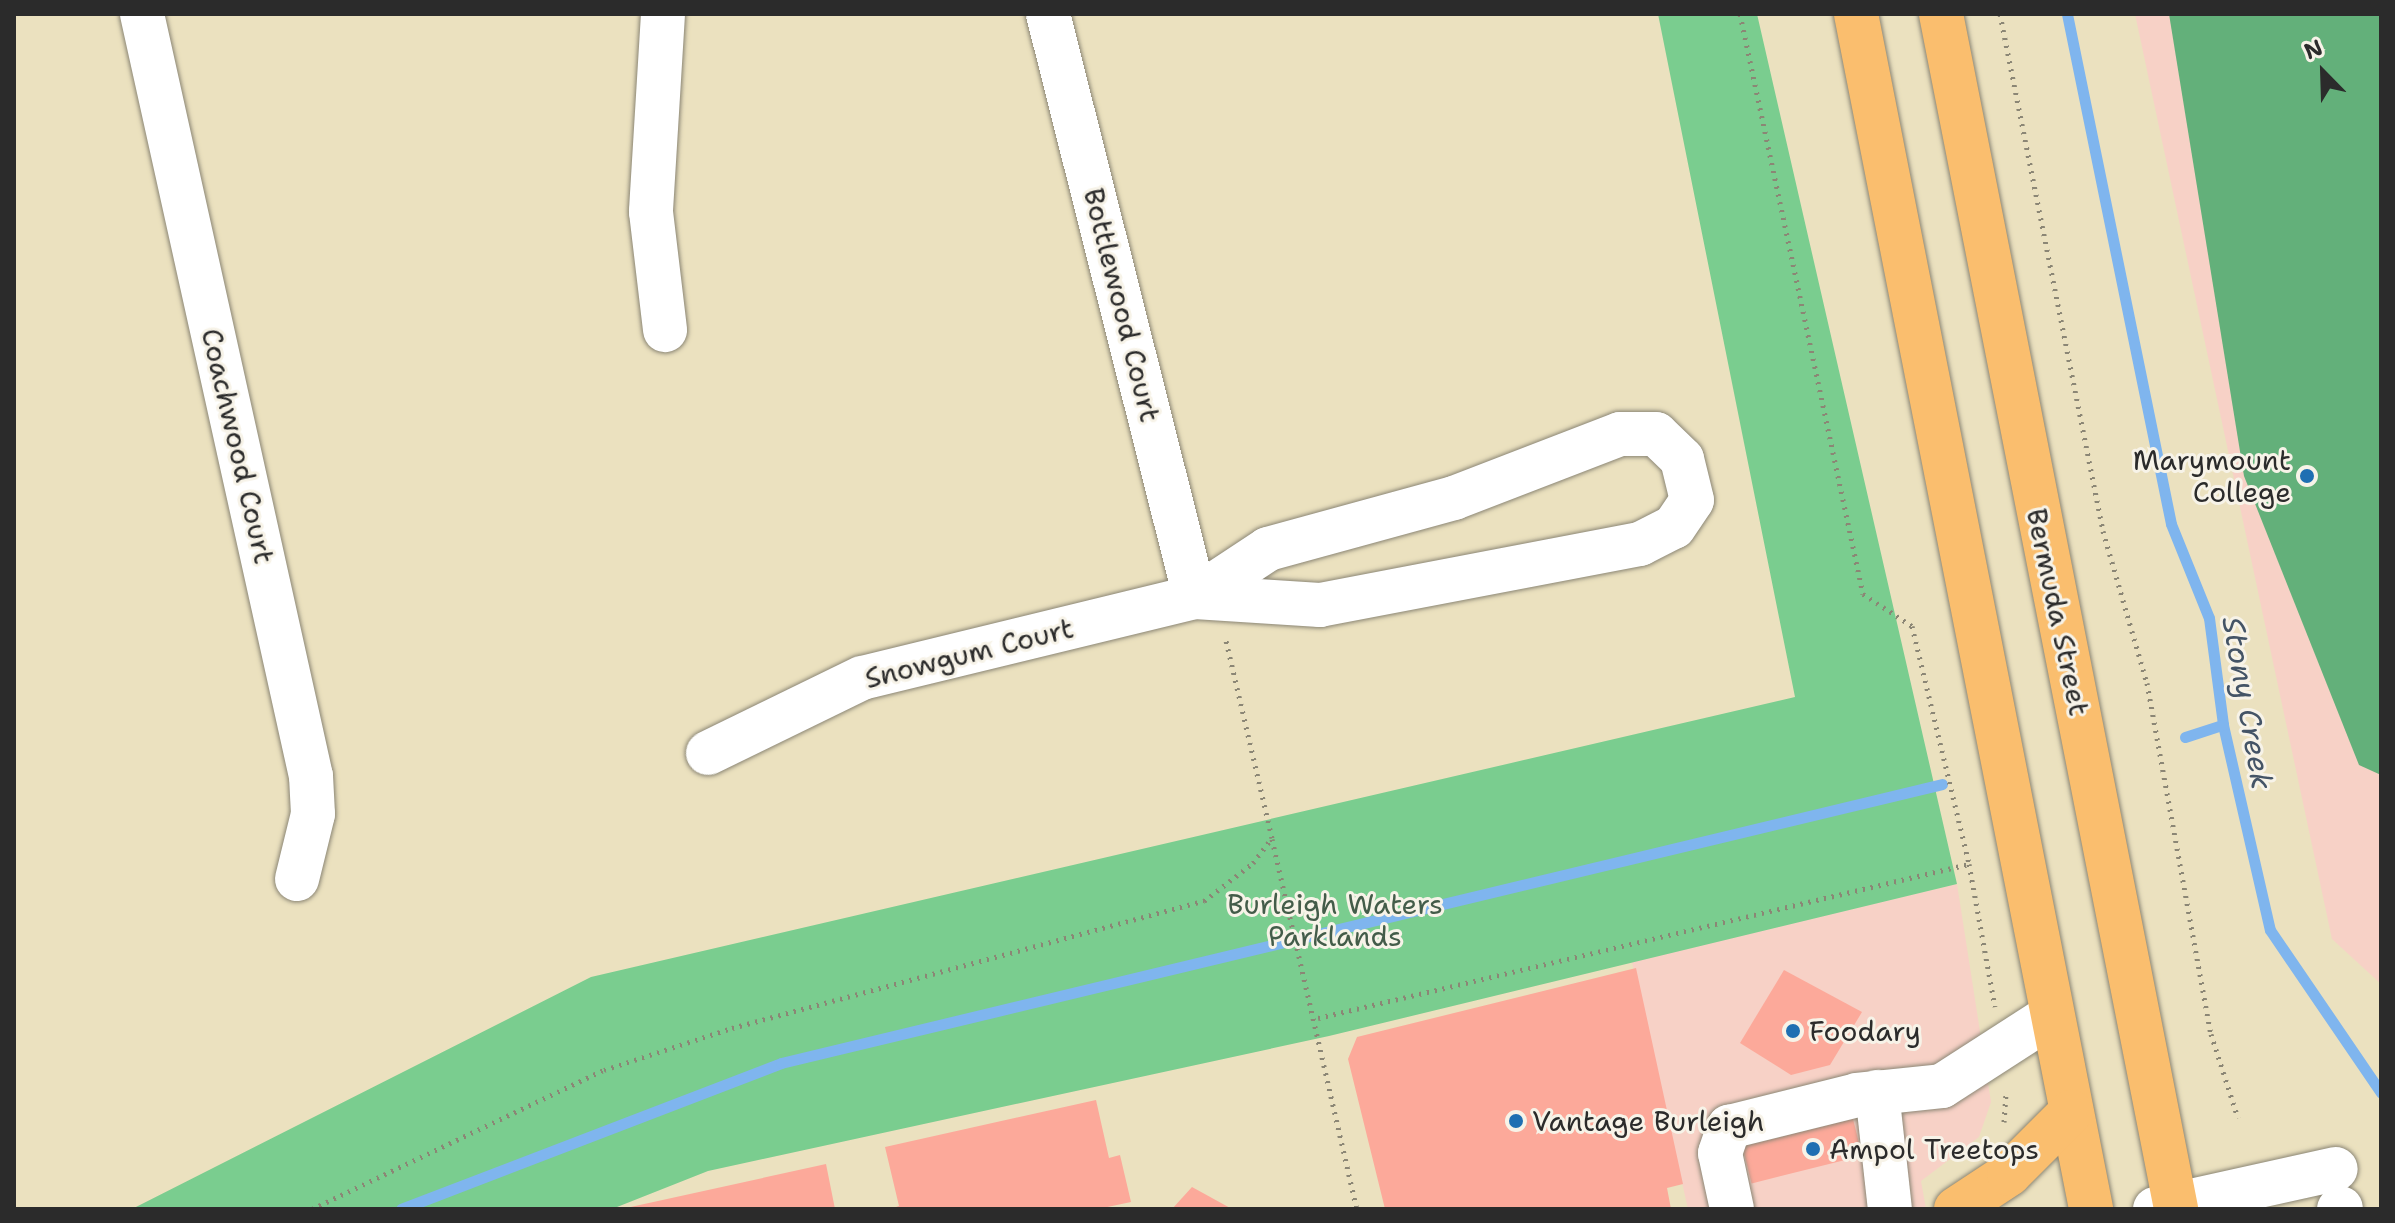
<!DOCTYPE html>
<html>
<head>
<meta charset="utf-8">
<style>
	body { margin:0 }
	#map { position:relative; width:2395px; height:1223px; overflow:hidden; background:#ebe1bf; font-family:"Shantell Sans",sans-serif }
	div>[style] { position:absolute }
	.built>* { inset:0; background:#f7d1c6 }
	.green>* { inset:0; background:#7acd8f }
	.forest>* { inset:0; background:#63b07a }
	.stream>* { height:11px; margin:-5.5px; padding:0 5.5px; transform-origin:5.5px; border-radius:5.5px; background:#7fb5ee }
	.building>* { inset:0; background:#fca99a; transform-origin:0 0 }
	.path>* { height:5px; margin-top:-2.5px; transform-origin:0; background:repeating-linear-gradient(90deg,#8b8675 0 2px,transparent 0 8px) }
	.roads { filter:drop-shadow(0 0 2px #8b8675) drop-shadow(0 0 2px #8b8675) }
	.minor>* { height:44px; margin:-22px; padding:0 22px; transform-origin:22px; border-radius:22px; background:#fff }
	.major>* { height:44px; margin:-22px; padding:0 22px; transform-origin:22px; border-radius:22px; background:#fabe6e }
	.dots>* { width:22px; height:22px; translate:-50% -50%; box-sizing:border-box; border:4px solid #f7f3e8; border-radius:50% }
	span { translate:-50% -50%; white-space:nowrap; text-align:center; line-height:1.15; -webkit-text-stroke:6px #f7f3e8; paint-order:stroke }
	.street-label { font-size:28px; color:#2b2b2b }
	.poi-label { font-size:28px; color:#2b2b2b }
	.right { translate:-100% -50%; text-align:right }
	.left { translate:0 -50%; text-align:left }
	.park-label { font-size:28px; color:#435c49 }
	.water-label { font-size:30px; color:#445466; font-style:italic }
	.frame { position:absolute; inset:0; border:16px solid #2b2b2b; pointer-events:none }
	.north { position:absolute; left:2283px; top:32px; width:80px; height:80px; -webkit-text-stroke:6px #f7f3e8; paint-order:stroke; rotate:337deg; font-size:22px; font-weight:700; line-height:32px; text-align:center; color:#2b2b2b }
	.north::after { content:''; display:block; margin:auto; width:28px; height:36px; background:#2b2b2b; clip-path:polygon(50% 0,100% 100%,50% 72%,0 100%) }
</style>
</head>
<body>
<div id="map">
	<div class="built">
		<div style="clip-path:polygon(2135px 14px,2381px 14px,2381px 984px,2332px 939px)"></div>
		<div style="clip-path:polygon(1957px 884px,1991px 1102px,1979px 1137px,1921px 1181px,1926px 1209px,1688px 1209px,1632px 962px)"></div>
	</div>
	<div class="green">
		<div style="clip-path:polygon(1658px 14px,1757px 14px,1957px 884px,1329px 1036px,708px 1171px,612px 1209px,132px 1209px,591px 977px,1795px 697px)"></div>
	</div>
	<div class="forest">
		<div style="clip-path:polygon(2169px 14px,2381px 14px,2381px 775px,2359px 765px,2244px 476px)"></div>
	</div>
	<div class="stream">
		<div style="left:2067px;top:14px;width:520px;rotate:78.47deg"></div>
		<div style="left:2171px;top:524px;width:101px;rotate:68deg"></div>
		<div style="left:2209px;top:618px;width:108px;rotate:82.5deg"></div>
		<div style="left:2223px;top:725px;width:210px;rotate:77.1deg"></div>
		<div style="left:2270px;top:930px;width:197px;rotate:55.7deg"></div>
		<div style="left:2185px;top:737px;width:40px;rotate:-18deg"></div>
		<div style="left:401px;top:1209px;width:407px;rotate:-21deg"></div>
		<div style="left:781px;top:1063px;width:1194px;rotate:-13.51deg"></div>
	</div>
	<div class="building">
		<div style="clip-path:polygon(1636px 968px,1683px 1184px,1667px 1188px,1671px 1209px,1385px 1209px,1348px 1059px,1357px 1037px)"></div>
		<div style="clip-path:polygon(1784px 970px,1862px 1012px,1830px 1065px,1791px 1075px,1740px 1043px)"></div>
		<div style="clip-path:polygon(1096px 1100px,1109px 1158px,1120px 1155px,1131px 1202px,1098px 1209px,890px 1209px,899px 1206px,885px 1147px)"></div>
		<div style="left:1853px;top:1119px;width:38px;height:114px;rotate:76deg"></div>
		<div style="clip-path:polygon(826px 1164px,835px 1209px,626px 1209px,626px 1208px)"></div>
		<div style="clip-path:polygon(1192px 1187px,1232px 1209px,1172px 1209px)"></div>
	</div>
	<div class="path">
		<div style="left:1740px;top:14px;width:593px;rotate:78.03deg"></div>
		<div style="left:1863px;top:594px;width:59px;rotate:33.1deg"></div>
		<div style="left:1912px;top:626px;width:245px;rotate:76.5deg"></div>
		<div style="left:1969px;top:864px;width:145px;rotate:79.7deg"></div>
		<div style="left:2000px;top:14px;width:527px;rotate:78.73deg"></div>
		<div style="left:2103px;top:531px;width:158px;rotate:73.9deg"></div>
		<div style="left:2147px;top:683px;width:357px;rotate:79.7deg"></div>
		<div style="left:2211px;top:1034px;width:88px;rotate:72.2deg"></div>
		<div style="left:1272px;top:839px;width:380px;rotate:77.1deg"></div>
		<div style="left:1318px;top:1018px;width:669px;rotate:-13.31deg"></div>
		<div style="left:2004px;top:1122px;width:30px;rotate:-86deg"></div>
		<div style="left:312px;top:1209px;width:323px;rotate:-25.5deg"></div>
		<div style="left:604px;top:1070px;width:135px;rotate:-18.2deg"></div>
		<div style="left:732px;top:1028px;width:489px;rotate:-15.1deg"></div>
		<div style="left:1204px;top:901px;width:62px;rotate:-37.8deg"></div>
		<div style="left:1253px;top:863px;width:31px;rotate:-53deg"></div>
		<div style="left:1272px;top:838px;width:203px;rotate:-103.1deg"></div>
	</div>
	<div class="roads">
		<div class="minor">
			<div style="left:142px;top:14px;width:781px;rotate:77.5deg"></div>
			<div style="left:311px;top:776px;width:38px;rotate:87deg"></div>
			<div style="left:313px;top:814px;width:67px;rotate:103.8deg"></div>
			<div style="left:663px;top:14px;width:198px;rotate:93.5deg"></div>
			<div style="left:651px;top:212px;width:119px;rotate:83.2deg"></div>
			<div style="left:1048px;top:14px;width:601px;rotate:75.85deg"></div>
			<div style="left:708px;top:753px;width:171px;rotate:-26deg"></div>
			<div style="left:862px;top:678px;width:343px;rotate:-13.7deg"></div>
			<div style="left:1195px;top:597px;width:125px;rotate:3.7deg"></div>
			<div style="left:1320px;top:605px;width:326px;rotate:-10.8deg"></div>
			<div style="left:1640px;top:544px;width:38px;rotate:-27deg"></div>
			<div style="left:1674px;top:527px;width:32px;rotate:-56deg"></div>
			<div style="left:1692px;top:500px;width:42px;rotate:-103.7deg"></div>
			<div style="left:1682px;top:459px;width:36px;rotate:-136deg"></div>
			<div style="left:1656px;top:434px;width:36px;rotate:180deg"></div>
			<div style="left:1620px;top:434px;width:178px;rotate:158.9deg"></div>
			<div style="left:1454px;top:498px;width:193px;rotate:164.7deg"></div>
			<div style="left:1268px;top:549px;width:87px;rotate:146.7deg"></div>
			<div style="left:1877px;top:1092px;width:118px;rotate:83.7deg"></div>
			<div style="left:1732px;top:1209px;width:57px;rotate:-102.1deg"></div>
			<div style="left:1720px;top:1153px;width:28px;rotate:-71deg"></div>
			<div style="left:1729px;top:1127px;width:132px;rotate:-14deg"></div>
			<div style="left:1857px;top:1095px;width:85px;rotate:-6deg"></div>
			<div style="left:1942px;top:1086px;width:131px;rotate:-32.8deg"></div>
			<div style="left:2155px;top:1209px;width:185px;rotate:-12.5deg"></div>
			<div style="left:2339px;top:1209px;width:2px;rotate:-27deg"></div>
		</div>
		<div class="major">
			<div style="left:1856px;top:14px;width:1218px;rotate:78.87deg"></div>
			<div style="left:1941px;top:14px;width:1218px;rotate:78.87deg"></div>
			<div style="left:1956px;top:1209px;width:64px;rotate:-33.4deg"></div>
			<div style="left:2009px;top:1174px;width:88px;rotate:-45deg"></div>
		</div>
	</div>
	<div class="dots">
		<div style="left:2307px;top:476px;background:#1f6fb2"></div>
		<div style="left:1793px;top:1031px;background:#1f6fb2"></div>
		<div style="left:1516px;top:1121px;background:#1f6fb2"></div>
		<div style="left:1813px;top:1149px;background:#1f6fb2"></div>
	</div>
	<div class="street-label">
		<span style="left:1122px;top:305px;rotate:76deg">Bottlewood Court</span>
		<span style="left:238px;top:446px;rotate:77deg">Coachwood Court</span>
		<span style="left:2058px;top:612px;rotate:78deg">Bermuda Street</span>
		<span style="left:969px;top:653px;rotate:-14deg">Snowgum Court</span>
	</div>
	<div class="poi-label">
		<span class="right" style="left:2291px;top:476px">Marymount<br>College</span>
		<span class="left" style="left:1809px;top:1031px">Foodary</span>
		<span class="left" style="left:1532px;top:1121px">Vantage Burleigh</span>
		<span class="left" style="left:1829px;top:1149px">Ampol Treetops</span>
	</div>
	<div class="park-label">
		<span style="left:1335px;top:920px">Burleigh Waters<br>Parklands</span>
	</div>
	<div class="water-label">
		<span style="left:2247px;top:703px;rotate:80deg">Stony Creek</span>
	</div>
	<div class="frame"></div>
	<div class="north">N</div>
</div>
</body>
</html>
